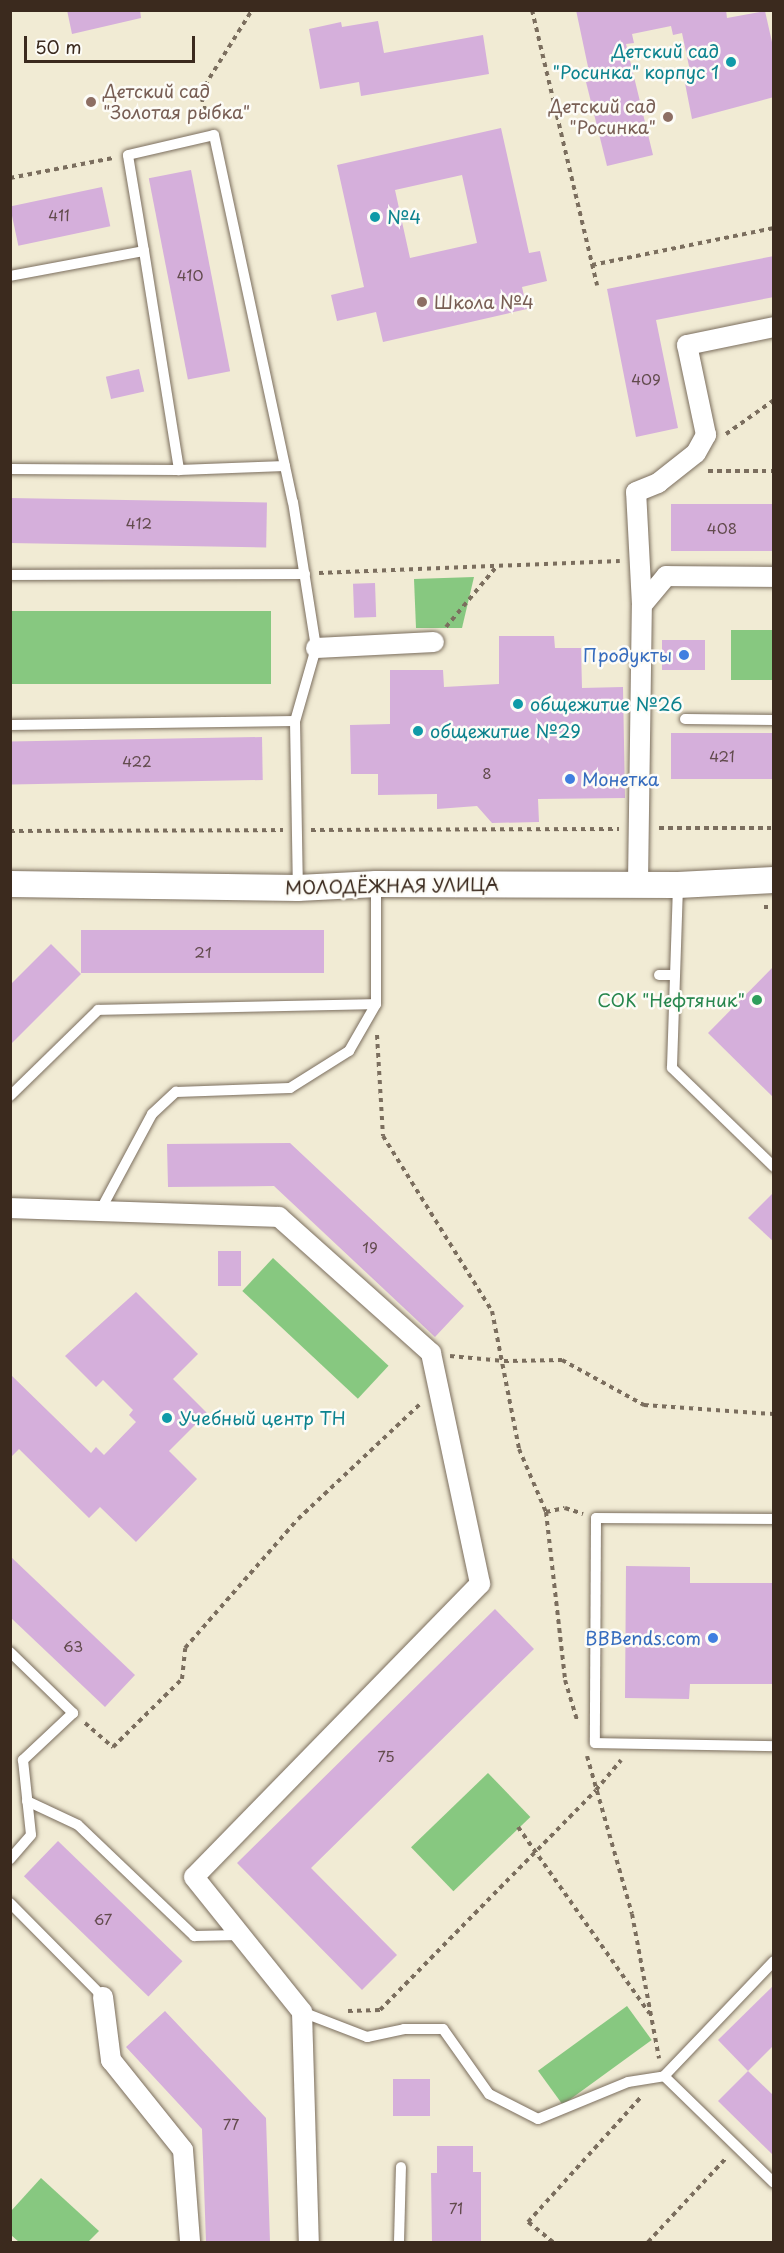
<!DOCTYPE html>
<html>
<head>
<meta charset="utf-8">
<style>
	body { margin:0 }
	#map { position:relative; width:784px; height:2253px; overflow:hidden; background:#f1ebd4; font-family:"Playpen Sans",sans-serif }
	div>[style] { position:absolute }
	.green>* { inset:0; background:#87c880; transform-origin:0 0 }
	.building>* { inset:0; background:#d5afdb; transform-origin:0 0 }
	.path>* { height:4px; margin-top:-2px; transform-origin:0; background:repeating-linear-gradient(90deg,#7b6e5e 0 4.5px,transparent 0 9px) }
	.roads { filter:drop-shadow(0 0 2px #7b6e5e) drop-shadow(0 0 2px #7b6e5e) }
	.service>* { height:10px; margin:-5px; padding:0 5px; transform-origin:5px; border-radius:5px; background:#fff }
	.minor>* { height:20px; margin:-10px; padding:0 10px; transform-origin:10px; border-radius:10px; background:#fff }
	.tertiary>* { height:26px; margin:-13px; padding:0 13px; transform-origin:13px; border-radius:13px; background:#fff }
	.dots>* { width:16px; height:16px; translate:-50% -50%; box-sizing:border-box; border:3px solid #fdfcf7; border-radius:50% }
	span { translate:-50% -50%; white-space:nowrap; text-align:center; line-height:1.15; -webkit-text-stroke:5px #fdfcf7; paint-order:stroke }
	.number-label { font-size:15px; color:#624b4d }
	.number-label span { -webkit-text-stroke-width:0 }
	.culture-label { font-size:18px; color:#0d838f }
	.right { translate:-100% -50%; text-align:right }
	.left { translate:0 -50%; text-align:left }
	.education-label { font-size:18px; color:#785e54 }
	.shop-label { font-size:18px; color:#366cbe }
	.street-label { font-size:18px; color:#3b2a1e }
	.leisure-label { font-size:18px; color:#27864d }
	.frame { position:absolute; inset:0; border:12px solid #3b2a1e; pointer-events:none }
	.scale { position:absolute; left:24px; top:36px; width:171px; height:27px; box-sizing:border-box; border:3px solid #3b2a1e; border-top:0; padding-left:8px; font-size:18px; line-height:21px; white-space:nowrap; color:#3b2a1e; -webkit-text-stroke:4px #fdfcf7; paint-order:stroke }
</style>
</head>
<body>
<div id="map">
	<div class="green">
		<div style="clip-path:polygon(474px 577px,462px 628px,416px 628px,414px 579px)"></div>
		<div style="left:11px;top:611px;width:260px;height:73px"></div>
		<div style="left:731px;top:630px;width:42px;height:50px"></div>
		<div style="left:273px;top:1258px;width:158px;height:45px;rotate:43deg"></div>
		<div style="left:488px;top:1773px;width:61px;height:107px;rotate:46deg"></div>
		<div style="left:627px;top:2006px;width:42px;height:110px;rotate:54deg"></div>
		<div style="clip-path:polygon(41px 2178px,99px 2231px,88px 2242px,19px 2242px,11px 2235px,11px 2211px)"></div>
	</div>
	<div class="building">
		<div style="clip-path:polygon(67px 10px,140px 10px,141px 18px,72px 34px)"></div>
		<div style="clip-path:polygon(576px 10px,726px 10px,727px 18px,765px 11px,774px 51px,774px 97px,692px 119px,683px 73px,690px 71px,682px 33px,673px 35px,671px 26px,632px 34px,634px 43px,626px 44px,653px 155px,607px 166px,586px 82px,591px 81px)"></div>
		<div style="clip-path:polygon(378px 21px,384px 53px,483px 35px,489px 74px,361px 96px,359px 82px,320px 89px,309px 29px,341px 22px,342px 27px)"></div>
		<div style="clip-path:polygon(evenodd,501px 128px,529px 253px,540px 251px,547px 281px,522px 287px,527px 309px,383px 342px,376px 312px,337px 321px,331px 295px,364px 287px,337px 165px,501px 128px,462px 175px,477px 243px,410px 258px,395px 190px,462px 175px)"></div>
		<div style="left:191px;top:170px;width:205px;height:43px;rotate:79deg"></div>
		<div style="left:102px;top:187px;width:40px;height:94px;rotate:78deg"></div>
		<div style="clip-path:polygon(774px 256px,774px 297px,656px 320px,678px 428px,636px 437px,607px 289px)"></div>
		<div style="left:139px;top:369px;width:23px;height:34px;rotate:77deg"></div>
		<div style="left:10px;top:498px;width:257px;height:45px;rotate:1deg"></div>
		<div style="left:671px;top:504px;width:103px;height:47px"></div>
		<div style="left:375px;top:583px;width:34px;height:22px;rotate:88deg"></div>
		<div style="clip-path:polygon(499px 636px,554px 636px,555px 648px,581px 648px,582px 688px,623px 687px,625px 798px,538px 799px,539px 822px,492px 823px,477px 806px,437px 809px,437px 794px,378px 795px,378px 774px,351px 774px,350px 725px,390px 724px,390px 670px,443px 670px,444px 687px,499px 684px)"></div>
		<div style="left:662px;top:640px;width:43px;height:30px"></div>
		<div style="left:671px;top:733px;width:103px;height:46px"></div>
		<div style="left:262px;top:737px;width:43px;height:252px;rotate:89deg"></div>
		<div style="left:324px;top:930px;width:43px;height:243px;rotate:90deg"></div>
		<div style="clip-path:polygon(51px 944px,81px 974px,10px 1045px,10px 985px)"></div>
		<div style="clip-path:polygon(774px 966px,774px 1098px,708px 1033px)"></div>
		<div style="clip-path:polygon(290px 1143px,464px 1306px,435px 1337px,274px 1186px,168px 1187px,167px 1144px)"></div>
		<div style="clip-path:polygon(774px 1192px,774px 1242px,748px 1218px)"></div>
		<div style="left:218px;top:1251px;width:23px;height:35px"></div>
		<div style="clip-path:polygon(136px 1292px,198px 1354px,173px 1379px,207px 1413px,169px 1451px,197px 1479px,136px 1542px,100px 1507px,89px 1518px,19px 1449px,10px 1458px,10px 1374px,91px 1453px,96px 1447px,104px 1455px,136px 1422px,129px 1415px,133px 1410px,103px 1380px,96px 1387px,65px 1356px)"></div>
		<div style="clip-path:polygon(10px 1556px,135px 1675px,105px 1707px,10px 1617px)"></div>
		<div style="clip-path:polygon(626px 1566px,690px 1567px,690px 1583px,774px 1583px,774px 1684px,690px 1684px,689px 1699px,625px 1698px)"></div>
		<div style="clip-path:polygon(495px 1609px,534px 1649px,311px 1868px,397px 1955px,362px 1990px,237px 1863px)"></div>
		<div style="left:58px;top:1841px;width:173px;height:49px;rotate:44deg"></div>
		<div style="clip-path:polygon(774px 1985px,774px 2045px,748px 2071px,718px 2040px)"></div>
		<div style="clip-path:polygon(165px 2011px,266px 2118px,270px 2242px,206px 2242px,202px 2129px,126px 2047px)"></div>
		<div style="clip-path:polygon(748px 2071px,774px 2096px,774px 2156px,718px 2101px)"></div>
		<div style="left:393px;top:2079px;width:37px;height:37px"></div>
		<div style="clip-path:polygon(437px 2146px,473px 2146px,473px 2172px,481px 2172px,481px 2242px,432px 2242px,431px 2173px,437px 2173px)"></div>
	</div>
	<div class="path">
		<div style="left:532px;top:10px;width:283px;rotate:76.7deg"></div>
		<div style="left:208px;top:119px;width:27px;rotate:-107deg"></div>
		<div style="left:200px;top:93px;width:98px;rotate:-57.9deg"></div>
		<div style="left:10px;top:178px;width:105px;rotate:-11deg"></div>
		<div style="left:592px;top:265px;width:186px;rotate:-11.5deg"></div>
		<div style="left:726px;top:434px;width:59px;rotate:-35.3deg"></div>
		<div style="left:708px;top:471px;width:66px"></div>
		<div style="left:319px;top:573px;width:301px;rotate:-2.3deg"></div>
		<div style="left:446px;top:627px;width:80px;rotate:-50.1deg"></div>
		<div style="left:659px;top:828px;width:115px"></div>
		<div style="left:311px;top:830px;width:308px;rotate:-0.2deg"></div>
		<div style="left:10px;top:831px;width:273px;rotate:-0.2deg"></div>
		<div style="left:764px;top:907px;width:10px"></div>
		<div style="left:377px;top:1035px;width:101px;rotate:86.6deg"></div>
		<div style="left:383px;top:1136px;width:206px;rotate:58.1deg"></div>
		<div style="left:492px;top:1311px;width:141px;rotate:78.9deg"></div>
		<div style="left:519px;top:1449px;width:69px;rotate:66.8deg"></div>
		<div style="left:546px;top:1512px;width:169px;rotate:83.5deg"></div>
		<div style="left:565px;top:1680px;width:42px;rotate:73.3deg"></div>
		<div style="left:450px;top:1356px;width:54px;rotate:5.3deg"></div>
		<div style="left:504px;top:1361px;width:58px;rotate:-1deg"></div>
		<div style="left:562px;top:1360px;width:94px;rotate:28.8deg"></div>
		<div style="left:644px;top:1405px;width:130px;rotate:4deg"></div>
		<div style="left:546px;top:1512px;width:19px;rotate:-12deg"></div>
		<div style="left:565px;top:1508px;width:19px;rotate:18deg"></div>
		<div style="left:85px;top:1723px;width:37px;rotate:41deg"></div>
		<div style="left:113px;top:1747px;width:97px;rotate:-44.6deg"></div>
		<div style="left:182px;top:1679px;width:31px;rotate:-84deg"></div>
		<div style="left:185px;top:1648px;width:171px;rotate:-48.8deg"></div>
		<div style="left:298px;top:1519px;width:169px;rotate:-43.3deg"></div>
		<div style="left:587px;top:1756px;width:164px;rotate:74.1deg"></div>
		<div style="left:632px;top:1914px;width:147px;rotate:79.4deg"></div>
		<div style="left:518px;top:1827px;width:228px;rotate:54.8deg"></div>
		<div style="left:348px;top:2011px;width:32px;rotate:-2deg"></div>
		<div style="left:380px;top:2010px;width:308px;rotate:-45.5deg"></div>
		<div style="left:596px;top:1790px;width:39px;rotate:-50deg"></div>
		<div style="left:553px;top:2242px;width:32px;rotate:-141deg"></div>
		<div style="left:528px;top:2222px;width:169px;rotate:-47.9deg"></div>
		<div style="left:648px;top:2242px;width:116px;rotate:-47.1deg"></div>
	</div>
	<div class="roads">
		<div class="service">
			<div style="left:144px;top:251px;width:97px;rotate:-99.5deg"></div>
			<div style="left:128px;top:155px;width:88px;rotate:-13.1deg"></div>
			<div style="left:214px;top:135px;width:375px;rotate:77.9deg"></div>
			<div style="left:293px;top:502px;width:148px;rotate:81deg"></div>
			<div style="left:316px;top:648px;width:76px;rotate:106deg"></div>
			<div style="left:295px;top:721px;width:167px;rotate:89deg"></div>
			<div style="left:10px;top:276px;width:136px;rotate:-10.6deg"></div>
			<div style="left:144px;top:251px;width:222px;rotate:80.9deg"></div>
			<div style="left:179px;top:470px;width:106px;rotate:-2.2deg"></div>
			<div style="left:10px;top:469px;width:169px;rotate:0.3deg"></div>
			<div style="left:10px;top:575px;width:295px;rotate:-0.2deg"></div>
			<div style="left:685px;top:719px;width:89px;rotate:0.6deg"></div>
			<div style="left:10px;top:725px;width:285px;rotate:-0.8deg"></div>
			<div style="left:678px;top:886px;width:182px;rotate:91.9deg"></div>
			<div style="left:672px;top:1068px;width:142px;rotate:44.1deg"></div>
			<div style="left:659px;top:975px;width:16px"></div>
			<div style="left:10px;top:1096px;width:123px;rotate:-44.3deg"></div>
			<div style="left:98px;top:1010px;width:278px;rotate:-1.2deg"></div>
			<div style="left:376px;top:1004px;width:120px;rotate:-90deg"></div>
			<div style="left:100px;top:1211px;width:110px;rotate:-61.8deg"></div>
			<div style="left:152px;top:1114px;width:33px;rotate:-43deg"></div>
			<div style="left:176px;top:1092px;width:114px;rotate:-2deg"></div>
			<div style="left:290px;top:1088px;width:70px;rotate:-32.1deg"></div>
			<div style="left:349px;top:1051px;width:54px;rotate:-60.1deg"></div>
			<div style="left:774px;top:1519px;width:178px;rotate:-179.7deg"></div>
			<div style="left:596px;top:1518px;width:225px;rotate:90.3deg"></div>
			<div style="left:595px;top:1743px;width:179px;rotate:1deg"></div>
			<div style="left:10px;top:1652px;width:88px;rotate:44.1deg"></div>
			<div style="left:73px;top:1713px;width:69px;rotate:136.8deg"></div>
			<div style="left:23px;top:1760px;width:75px;rotate:83.9deg"></div>
			<div style="left:31px;top:1835px;width:32px;rotate:131deg"></div>
			<div style="left:27px;top:1801px;width:56px;rotate:25.2deg"></div>
			<div style="left:78px;top:1825px;width:161px;rotate:43.7deg"></div>
			<div style="left:194px;top:1936px;width:47px;rotate:-1.2deg"></div>
			<div style="left:10px;top:1903px;width:132px;rotate:45.3deg"></div>
			<div style="left:774px;top:1961px;width:159px;rotate:133.7deg"></div>
			<div style="left:664px;top:2076px;width:153px;rotate:44.2deg"></div>
			<div style="left:302px;top:2012px;width:70px;rotate:21deg"></div>
			<div style="left:367px;top:2037px;width:38px;rotate:-12deg"></div>
			<div style="left:404px;top:2029px;width:39px"></div>
			<div style="left:443px;top:2029px;width:80px;rotate:54.7deg"></div>
			<div style="left:489px;top:2094px;width:55px;rotate:27deg"></div>
			<div style="left:538px;top:2119px;width:97px;rotate:-22.3deg"></div>
			<div style="left:628px;top:2082px;width:36px;rotate:-9deg"></div>
			<div style="left:399px;top:2242px;width:75px;rotate:-88.5deg"></div>
		</div>
		<div class="minor">
			<div style="left:642px;top:605px;width:113px;rotate:-93deg"></div>
			<div style="left:636px;top:492px;width:24px;rotate:-22deg"></div>
			<div style="left:658px;top:483px;width:48px;rotate:-38.3deg"></div>
			<div style="left:696px;top:453px;width:21px;rotate:-61deg"></div>
			<div style="left:706px;top:435px;width:92px;rotate:-101.9deg"></div>
			<div style="left:687px;top:345px;width:89px;rotate:-11.7deg"></div>
			<div style="left:316px;top:648px;width:118px;rotate:-2.9deg"></div>
			<div style="left:638px;top:883px;width:278px;rotate:-89.2deg"></div>
			<div style="left:642px;top:605px;width:38px;rotate:-50deg"></div>
			<div style="left:666px;top:576px;width:108px;rotate:0.5deg"></div>
			<div style="left:10px;top:1208px;width:269px;rotate:1.9deg"></div>
			<div style="left:279px;top:1217px;width:204px;rotate:41.8deg"></div>
			<div style="left:431px;top:1353px;width:236px;rotate:78deg"></div>
			<div style="left:480px;top:1584px;width:409px;rotate:134.3deg"></div>
			<div style="left:194px;top:1877px;width:173px;rotate:51.3deg"></div>
			<div style="left:302px;top:2012px;width:230px;rotate:88.3deg"></div>
			<div style="left:103px;top:1997px;width:64px;rotate:82.8deg"></div>
			<div style="left:111px;top:2060px;width:115px;rotate:51.3deg"></div>
			<div style="left:183px;top:2150px;width:92px;rotate:85.6deg"></div>
		</div>
		<div class="tertiary">
			<div style="left:10px;top:884px;width:288px;rotate:0.8deg"></div>
			<div style="left:298px;top:888px;width:78px;rotate:-2.9deg"></div>
			<div style="left:376px;top:884px;width:302px;rotate:0.2deg"></div>
			<div style="left:678px;top:885px;width:96px;rotate:-3deg"></div>
		</div>
	</div>
	<div class="dots">
		<div style="left:731px;top:62px;background:#0f9aa8"></div>
		<div style="left:91px;top:102px;background:#8d6e63"></div>
		<div style="left:668px;top:117px;background:#8d6e63"></div>
		<div style="left:375px;top:217px;background:#0f9aa8"></div>
		<div style="left:422px;top:302px;background:#8d6e63"></div>
		<div style="left:684px;top:655px;background:#3f7fe0"></div>
		<div style="left:518px;top:704px;background:#0f9aa8"></div>
		<div style="left:418px;top:731px;background:#0f9aa8"></div>
		<div style="left:570px;top:779px;background:#3f7fe0"></div>
		<div style="left:757px;top:1000px;background:#2e9e5b"></div>
		<div style="left:167px;top:1418px;background:#0f9aa8"></div>
		<div style="left:713px;top:1638px;background:#3f7fe0"></div>
	</div>
	<div class="number-label">
		<span style="left:59px;top:215px">411</span>
		<span style="left:190px;top:275px">410</span>
		<span style="left:646px;top:379px">409</span>
		<span style="left:139px;top:523px">412</span>
		<span style="left:722px;top:528px">408</span>
		<span style="left:722px;top:756px">421</span>
		<span style="left:137px;top:761px">422</span>
		<span style="left:487px;top:773px">8</span>
		<span style="left:203px;top:952px">21</span>
		<span style="left:370px;top:1247px">19</span>
		<span style="left:73px;top:1646px">63</span>
		<span style="left:386px;top:1756px">75</span>
		<span style="left:103px;top:1919px">67</span>
		<span style="left:231px;top:2124px">77</span>
		<span style="left:456px;top:2208px">71</span>
	</div>
	<div class="culture-label">
		<span class="right" style="left:719px;top:62px">Детский сад<br>"Росинка" корпус 1</span>
		<span class="left" style="left:387px;top:217px">№4</span>
		<span class="left" style="left:530px;top:704px">общежитие №26</span>
		<span class="left" style="left:430px;top:731px">общежитие №29</span>
		<span class="left" style="left:179px;top:1418px">Учебный центр ТН</span>
	</div>
	<div class="education-label">
		<span class="left" style="left:103px;top:102px">Детский сад<br>"Золотая рыбка"</span>
		<span class="right" style="left:656px;top:117px">Детский сад<br>"Росинка"</span>
		<span class="left" style="left:434px;top:302px">Школа №4</span>
	</div>
	<div class="shop-label">
		<span class="right" style="left:672px;top:655px">Продукты</span>
		<span class="left" style="left:582px;top:779px">Монетка</span>
		<span class="right" style="left:701px;top:1638px">BBBends.com</span>
	</div>
	<div class="street-label">
		<span style="left:392px;top:886px;rotate:-1deg">МОЛОДЁЖНАЯ УЛИЦА</span>
	</div>
	<div class="leisure-label">
		<span class="right" style="left:745px;top:1000px">СОК "Нефтяник"</span>
	</div>
	<div class="frame"></div>
	<div class="scale">50 m</div>
</div>
</body>
</html>
